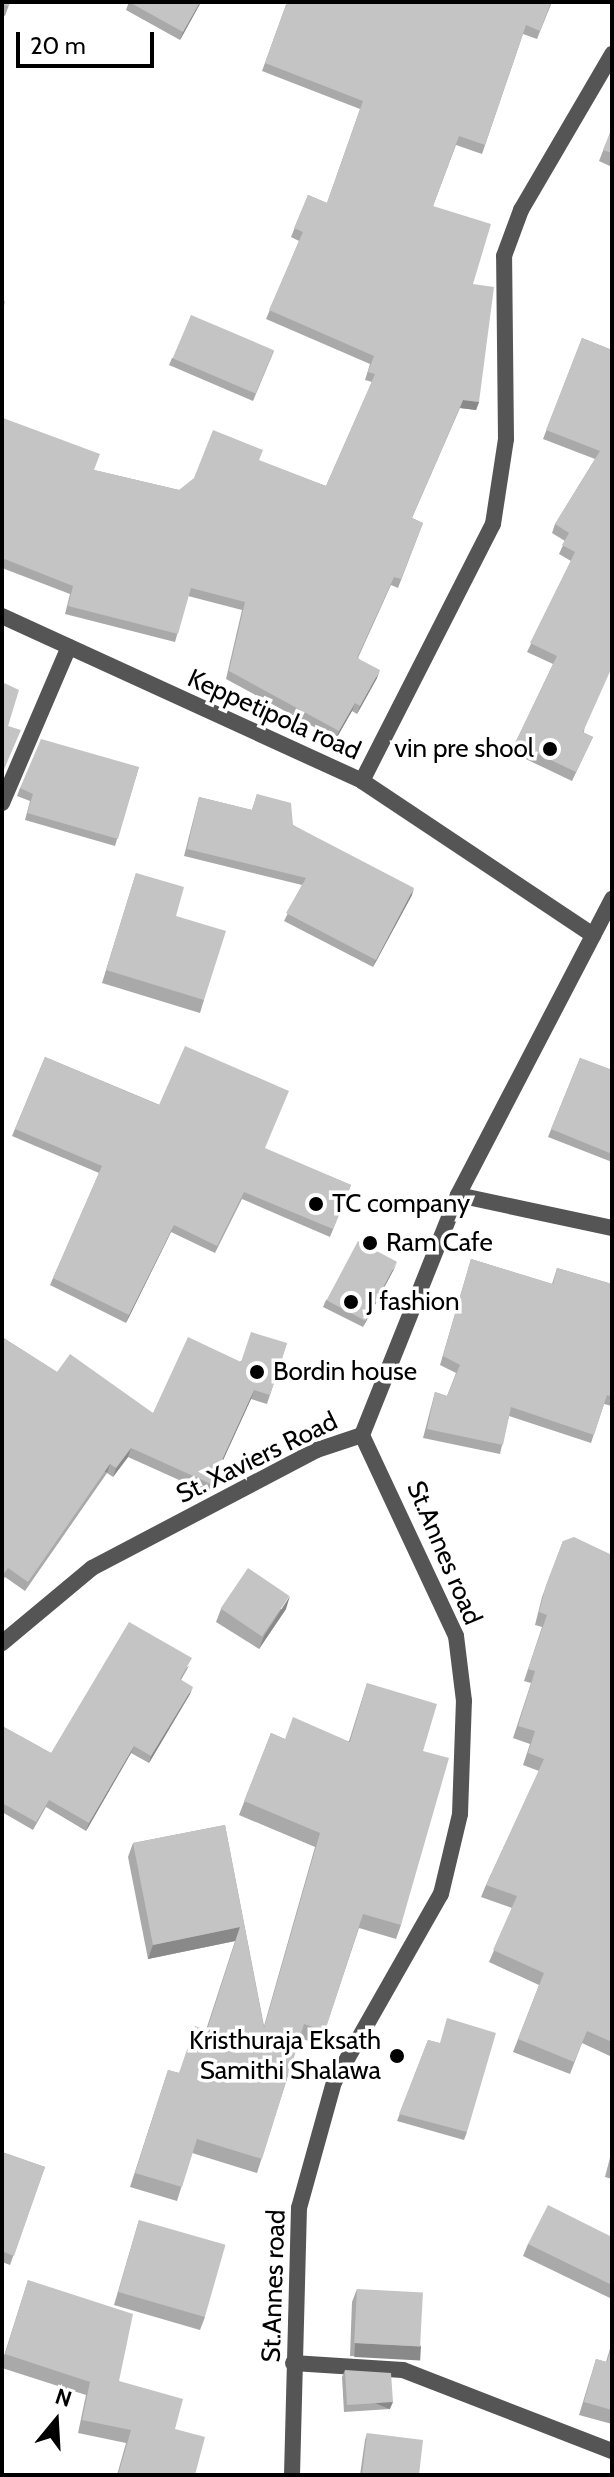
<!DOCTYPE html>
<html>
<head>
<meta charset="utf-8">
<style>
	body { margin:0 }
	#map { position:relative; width:614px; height:2477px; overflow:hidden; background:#fff; font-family:Cabin,sans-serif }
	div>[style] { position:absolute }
	.street>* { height:16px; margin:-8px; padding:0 8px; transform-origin:8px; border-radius:8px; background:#555 }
	.wall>* { inset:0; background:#a9a9a9 }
	.shaded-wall>* { inset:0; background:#898989; transform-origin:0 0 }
	.building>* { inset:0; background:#c4c4c4; transform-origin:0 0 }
	.dots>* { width:22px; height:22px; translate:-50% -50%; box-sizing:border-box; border:4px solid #fff; border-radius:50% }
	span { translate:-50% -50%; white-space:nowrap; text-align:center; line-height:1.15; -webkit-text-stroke:7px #fff; paint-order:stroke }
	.street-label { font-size:26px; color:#000 }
	.poi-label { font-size:26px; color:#000 }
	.right { translate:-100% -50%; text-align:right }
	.left { translate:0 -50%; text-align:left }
	.frame { position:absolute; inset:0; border:4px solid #000; pointer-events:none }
	.north { position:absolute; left:16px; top:2381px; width:80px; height:80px; -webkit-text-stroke:6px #fff; paint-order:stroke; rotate:18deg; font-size:22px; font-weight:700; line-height:32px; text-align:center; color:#000 }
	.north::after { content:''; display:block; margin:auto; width:28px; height:36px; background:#000; clip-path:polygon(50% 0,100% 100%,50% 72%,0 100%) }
	.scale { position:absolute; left:16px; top:32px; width:138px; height:36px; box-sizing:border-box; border:4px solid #000; border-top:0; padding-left:10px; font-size:24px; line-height:28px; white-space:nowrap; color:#000; -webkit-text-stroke:6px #fff; paint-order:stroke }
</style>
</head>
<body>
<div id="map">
	<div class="street">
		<div style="left:2px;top:616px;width:396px;rotate:24.6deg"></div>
		<div style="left:362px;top:781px;width:278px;rotate:33.7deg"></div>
		<div style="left:362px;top:781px;width:288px;rotate:-63deg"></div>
		<div style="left:493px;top:524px;width:86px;rotate:-81.3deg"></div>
		<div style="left:506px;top:439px;width:183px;rotate:-90.6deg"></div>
		<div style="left:504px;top:256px;width:49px;rotate:-69.7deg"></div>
		<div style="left:521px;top:210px;width:181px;rotate:-59.7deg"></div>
		<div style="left:2px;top:803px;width:170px;rotate:-66.8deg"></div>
		<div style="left:458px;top:1195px;width:157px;rotate:12.1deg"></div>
		<div style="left:2px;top:1643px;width:117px;rotate:-39.8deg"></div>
		<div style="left:92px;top:1568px;width:254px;rotate:-27.7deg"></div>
		<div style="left:317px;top:1450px;width:47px;rotate:-18.4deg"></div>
		<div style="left:362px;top:1435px;width:258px;rotate:-68.2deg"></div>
		<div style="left:458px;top:1195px;width:334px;rotate:-62.5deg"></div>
		<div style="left:293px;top:2363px;width:110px;rotate:3.6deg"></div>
		<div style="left:403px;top:2370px;width:224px;rotate:21.2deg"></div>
		<div style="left:292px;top:2475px;width:267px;rotate:-88.5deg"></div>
		<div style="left:299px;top:2208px;width:131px;rotate:-74.5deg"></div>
		<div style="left:334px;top:2082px;width:216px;rotate:-60.4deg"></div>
		<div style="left:441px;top:1894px;width:82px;rotate:-76.6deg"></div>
		<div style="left:460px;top:1814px;width:113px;rotate:-88deg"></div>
		<div style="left:464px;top:1701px;width:65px;rotate:-97deg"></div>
		<div style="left:456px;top:1636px;width:222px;rotate:-115.1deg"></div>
	</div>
	<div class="wall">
		<div style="clip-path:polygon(2px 2px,10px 2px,5px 16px,2px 15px)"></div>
		<div style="clip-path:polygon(129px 2px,201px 2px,180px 40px,126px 10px)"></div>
		<div style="clip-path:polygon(287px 2px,552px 2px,537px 39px,523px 34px,482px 154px,456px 145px,433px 206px,473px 284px,479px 402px,476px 410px,460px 408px,412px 518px,423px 523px,398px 588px,391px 585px,358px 658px,377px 678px,357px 714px,352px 711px,336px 739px,226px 679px,242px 610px,188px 596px,175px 642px,65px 614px,70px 594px,2px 568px,2px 420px,94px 470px,179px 490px,259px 461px,326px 486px,372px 382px,365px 380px,370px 364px,266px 319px,299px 241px,291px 237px,308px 195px,327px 203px,360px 109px,262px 71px)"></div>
		<div style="clip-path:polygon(612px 128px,612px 167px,599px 161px)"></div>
		<div style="clip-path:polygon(582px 338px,612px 350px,584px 733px,593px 737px,572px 781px,511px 752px,553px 664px,527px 652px,571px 561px,559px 554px,565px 541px,552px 533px,555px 524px,595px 459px,543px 439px)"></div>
		<div style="clip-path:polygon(274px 351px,253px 401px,169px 365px,172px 358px)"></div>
		<div style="clip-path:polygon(139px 767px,115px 846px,25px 820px,30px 801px,17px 796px,20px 788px)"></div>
		<div style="clip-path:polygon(257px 794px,293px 825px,412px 895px,373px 967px,284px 921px,302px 885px,184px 856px,199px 797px,252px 810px)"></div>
		<div style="clip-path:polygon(136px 873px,204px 1000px,200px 1013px,102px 983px)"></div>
		<div style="clip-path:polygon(45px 1057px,351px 1185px,330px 1237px,242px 1199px,215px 1253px,171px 1232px,126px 1323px,50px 1285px,99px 1173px,12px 1136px)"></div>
		<div style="clip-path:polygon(580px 1058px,612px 1070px,612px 1162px,548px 1137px)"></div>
		<div style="clip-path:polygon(471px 1259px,552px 1284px,557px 1268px,612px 1284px,612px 1406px,604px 1404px,591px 1443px,509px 1416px,500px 1454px,423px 1438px,435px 1392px,447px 1396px,456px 1373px,440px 1365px)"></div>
		<div style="clip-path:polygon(394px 1269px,363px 1327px,323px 1307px,326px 1300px)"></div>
		<div style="clip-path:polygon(2px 1337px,57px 1372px,153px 1413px,241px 1361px,287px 1343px,267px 1404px,251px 1399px,208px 1493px,128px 1457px,113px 1477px,107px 1473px,25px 1591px,5px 1577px,2px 1581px)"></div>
		<div style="clip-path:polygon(563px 1541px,612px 1555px,612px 2057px,582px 2043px,570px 2074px,513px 2052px,539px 1985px,489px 1962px,512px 1908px,481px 1897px,486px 1885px,539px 1771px,523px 1765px,530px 1744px,513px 1738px,531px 1683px,524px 1681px,542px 1627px,535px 1625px,542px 1597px)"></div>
		<div style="clip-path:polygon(221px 1609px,286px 1609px,259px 1649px,216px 1622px)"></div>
		<div style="clip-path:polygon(189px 1666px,181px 1680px,190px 1694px,149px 1763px,131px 1753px,86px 1831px,46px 1807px,33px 1830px,2px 1812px,2px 1726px,51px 1753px)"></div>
		<div style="clip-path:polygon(367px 1683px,423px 1751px,401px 1925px,396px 1939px,359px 1928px,320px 2045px,300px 2038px,257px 2173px,192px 2153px,177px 2201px,130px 2187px,168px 2070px,179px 2073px,206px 2030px,235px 1941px,148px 1959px,128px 1857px,133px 1843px,225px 1825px,264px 2026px,315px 1847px,239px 1815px,271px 1733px,285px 1739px,349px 1741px)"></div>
		<div style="clip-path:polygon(428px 2040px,439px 2043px,467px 2132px,464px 2140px,397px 2121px)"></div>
		<div style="clip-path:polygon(612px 2150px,612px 2179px,605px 2177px)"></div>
		<div style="clip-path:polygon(2px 2152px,45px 2167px,10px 2265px,2px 2262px)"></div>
		<div style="clip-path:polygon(139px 2220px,205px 2317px,200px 2330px,114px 2305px)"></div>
		<div style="clip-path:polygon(612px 2237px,612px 2299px,523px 2256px,528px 2244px)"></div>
		<div style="clip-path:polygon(28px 2280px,119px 2381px,175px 2429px,195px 2475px,117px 2475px,126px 2443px,78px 2433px,86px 2395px,2px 2368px,2px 2362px)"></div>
		<div style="clip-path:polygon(357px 2289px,421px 2346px,417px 2359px,350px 2356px,352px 2302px)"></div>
		<div style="clip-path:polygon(612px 2342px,612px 2424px,579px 2415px,596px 2359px,606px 2362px)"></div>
		<div style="clip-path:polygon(345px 2370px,390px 2409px,344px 2412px,342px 2377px)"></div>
		<div style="clip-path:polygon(367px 2433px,419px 2475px,360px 2475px,365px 2440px)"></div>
	</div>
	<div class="shaded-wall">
		<div style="clip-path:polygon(200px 2px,201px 2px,180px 40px,183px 32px)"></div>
		<div style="clip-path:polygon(463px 400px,479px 402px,476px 410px,460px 408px)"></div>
		<div style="clip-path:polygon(380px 670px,377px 678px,357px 714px,360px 706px)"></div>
		<div style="clip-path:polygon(355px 703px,352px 711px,336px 739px,339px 731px)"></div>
		<div style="clip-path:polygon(414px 888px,412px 895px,373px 967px,376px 960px)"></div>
		<div style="clip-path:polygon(174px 1225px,171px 1232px,126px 1323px,129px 1315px)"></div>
		<div style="clip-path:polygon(397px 1262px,394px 1269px,363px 1327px,366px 1320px)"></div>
		<div style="clip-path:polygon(254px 1390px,251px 1399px,208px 1493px,211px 1484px)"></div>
		<div style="clip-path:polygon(131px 1448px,128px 1457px,113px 1477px,116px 1468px)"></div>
		<div style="left:110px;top:1464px;width:9px;height:144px;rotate:108deg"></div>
		<div style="clip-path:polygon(290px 1596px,286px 1609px,259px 1649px,264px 1636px)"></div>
		<div style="clip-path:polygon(193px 1687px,190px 1694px,149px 1763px,151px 1756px)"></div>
		<div style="clip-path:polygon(134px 1746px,131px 1753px,86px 1831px,89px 1823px)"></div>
		<div style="clip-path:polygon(240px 1927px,235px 1941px,148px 1959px,153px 1945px)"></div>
		<div style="left:355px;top:2343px;width:66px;height:14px;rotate:3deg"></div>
		<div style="left:393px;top:2402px;width:8px;height:46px;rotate:113deg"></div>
	</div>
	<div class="building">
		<div style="clip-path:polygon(2px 2px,10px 2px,8px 6px,2px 4px)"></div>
		<div style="clip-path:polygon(129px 2px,200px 2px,183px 32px)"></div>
		<div style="clip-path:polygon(287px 2px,551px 2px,540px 31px,526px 25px,485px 145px,459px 136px,433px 206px,491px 224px,473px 284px,494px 287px,479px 402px,463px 400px,412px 518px,423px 523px,401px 579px,394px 577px,357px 658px,380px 670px,360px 706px,355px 703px,339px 731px,229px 671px,245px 602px,191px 588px,178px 634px,68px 606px,73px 586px,2px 558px,3px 418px,100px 454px,94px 470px,179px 490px,194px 478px,213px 430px,263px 450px,259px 460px,326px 486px,375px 374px,368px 372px,374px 356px,269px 310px,303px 232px,294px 228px,308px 195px,327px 203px,363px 101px,265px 63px)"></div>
		<div style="clip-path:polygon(612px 128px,612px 153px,603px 150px)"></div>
		<div style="clip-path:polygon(2px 301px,5px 301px,2px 317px)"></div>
		<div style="left:191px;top:315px;width:90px;height:47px;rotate:23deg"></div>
		<div style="clip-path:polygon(582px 338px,612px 350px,612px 667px,583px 732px,593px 737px,576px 772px,515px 743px,557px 656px,530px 643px,575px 552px,562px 545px,569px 533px,555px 524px,600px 451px,546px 430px)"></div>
		<div style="clip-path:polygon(2px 682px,19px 690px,8px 726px,21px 730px,2px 774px)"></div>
		<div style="clip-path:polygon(41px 739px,139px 767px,118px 839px,27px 813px,33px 794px,20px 788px)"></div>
		<div style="clip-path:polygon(257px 794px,291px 803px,293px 825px,414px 888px,376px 960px,286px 913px,306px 878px,187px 849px,199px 797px,252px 810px)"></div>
		<div style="clip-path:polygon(136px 873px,184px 887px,176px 916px,226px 931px,204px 1000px,106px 970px)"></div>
		<div style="clip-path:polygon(185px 1046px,289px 1091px,265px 1148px,351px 1185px,333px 1229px,244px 1192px,217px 1246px,174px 1225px,129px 1315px,53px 1278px,102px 1166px,15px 1129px,45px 1057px,159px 1105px)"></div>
		<div style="clip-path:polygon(580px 1058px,612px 1070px,612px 1154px,551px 1129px)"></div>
		<div style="left:358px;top:1241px;width:44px;height:67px;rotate:28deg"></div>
		<div style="clip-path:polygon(471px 1259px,553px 1284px,557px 1268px,612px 1284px,612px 1397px,607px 1395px,594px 1435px,511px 1407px,503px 1445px,427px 1429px,435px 1392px,447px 1396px,460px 1365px,443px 1356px)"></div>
		<div style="clip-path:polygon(251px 1332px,287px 1343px,270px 1395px,254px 1390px,211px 1484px,131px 1448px,116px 1468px,110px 1464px,28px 1582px,8px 1568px,2px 1576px,2px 1337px,57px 1372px,70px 1354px,153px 1413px,188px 1337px,241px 1362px)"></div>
		<div style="clip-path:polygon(574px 1537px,612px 1555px,612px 2042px,587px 2031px,574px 2062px,518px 2039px,544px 1973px,493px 1950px,517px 1896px,486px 1885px,544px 1759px,528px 1753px,535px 1731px,518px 1726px,535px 1671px,528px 1669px,547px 1615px,539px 1612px,546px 1585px,563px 1541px)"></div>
		<div style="left:248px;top:1568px;width:50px;height:49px;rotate:34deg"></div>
		<div style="clip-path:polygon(129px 1622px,192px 1658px,180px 1679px,193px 1687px,151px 1756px,134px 1746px,89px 1823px,49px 1800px,36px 1822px,2px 1803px,2px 1726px,51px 1753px)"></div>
		<div style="clip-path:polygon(367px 1683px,437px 1704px,423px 1751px,449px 1758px,401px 1925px,363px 1914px,325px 2031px,304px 2024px,262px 2159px,197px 2139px,182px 2187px,135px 2173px,168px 2070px,179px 2073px,195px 2026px,207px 2030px,240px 1927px,153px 1945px,133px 1843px,225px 1825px,264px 2028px,320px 1833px,244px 1801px,271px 1733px,285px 1739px,293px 1717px,350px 1742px)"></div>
		<div style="clip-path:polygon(447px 2018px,496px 2033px,467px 2132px,399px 2114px,428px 2040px,440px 2043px)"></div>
		<div style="clip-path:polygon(2px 2152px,45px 2167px,14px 2256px,2px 2251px)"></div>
		<div style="clip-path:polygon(548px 2205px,612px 2237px,612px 2285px,528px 2244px)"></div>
		<div style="left:139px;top:2220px;width:90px;height:75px;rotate:16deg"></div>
		<div style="clip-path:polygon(28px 2280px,133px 2314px,119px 2381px,183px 2399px,175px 2429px,205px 2437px,195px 2475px,118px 2475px,131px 2430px,82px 2420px,90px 2382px,5px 2354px)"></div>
		<div style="left:357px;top:2289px;width:66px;height:54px;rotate:3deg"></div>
		<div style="clip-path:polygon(612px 2345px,612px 2410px,584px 2402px,596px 2359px,607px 2362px)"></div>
		<div style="clip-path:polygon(345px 2370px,391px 2373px,393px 2402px,347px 2405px)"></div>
		<div style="clip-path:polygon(367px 2433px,423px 2440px,419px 2475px,362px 2475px)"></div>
	</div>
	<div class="dots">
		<div style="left:550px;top:749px;background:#000"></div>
		<div style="left:316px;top:1204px;background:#000"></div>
		<div style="left:370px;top:1243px;background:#000"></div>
		<div style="left:351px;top:1302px;background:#000"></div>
		<div style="left:257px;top:1372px;background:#000"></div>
		<div style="left:397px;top:2056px;background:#000"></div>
	</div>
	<div class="street-label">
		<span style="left:274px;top:715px;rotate:24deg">Keppetipola road</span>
		<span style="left:257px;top:1458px;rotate:-26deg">St. Xaviers Road</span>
		<span style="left:444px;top:1553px;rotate:67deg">St.Annes road</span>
		<span style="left:274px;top:2286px;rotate:-88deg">St.Annes road</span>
	</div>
	<div class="poi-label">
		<span class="right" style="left:534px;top:749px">vin pre shool</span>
		<span class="left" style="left:332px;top:1204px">TC company</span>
		<span class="left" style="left:386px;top:1243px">Ram Cafe</span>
		<span class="left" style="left:367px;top:1302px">J fashion</span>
		<span class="left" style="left:273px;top:1372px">Bordin house</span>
		<span class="right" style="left:381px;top:2056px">Kristhuraja Eksath<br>Samithi Shalawa</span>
	</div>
	<div class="frame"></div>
	<div class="north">N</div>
	<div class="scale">20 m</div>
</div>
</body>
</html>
